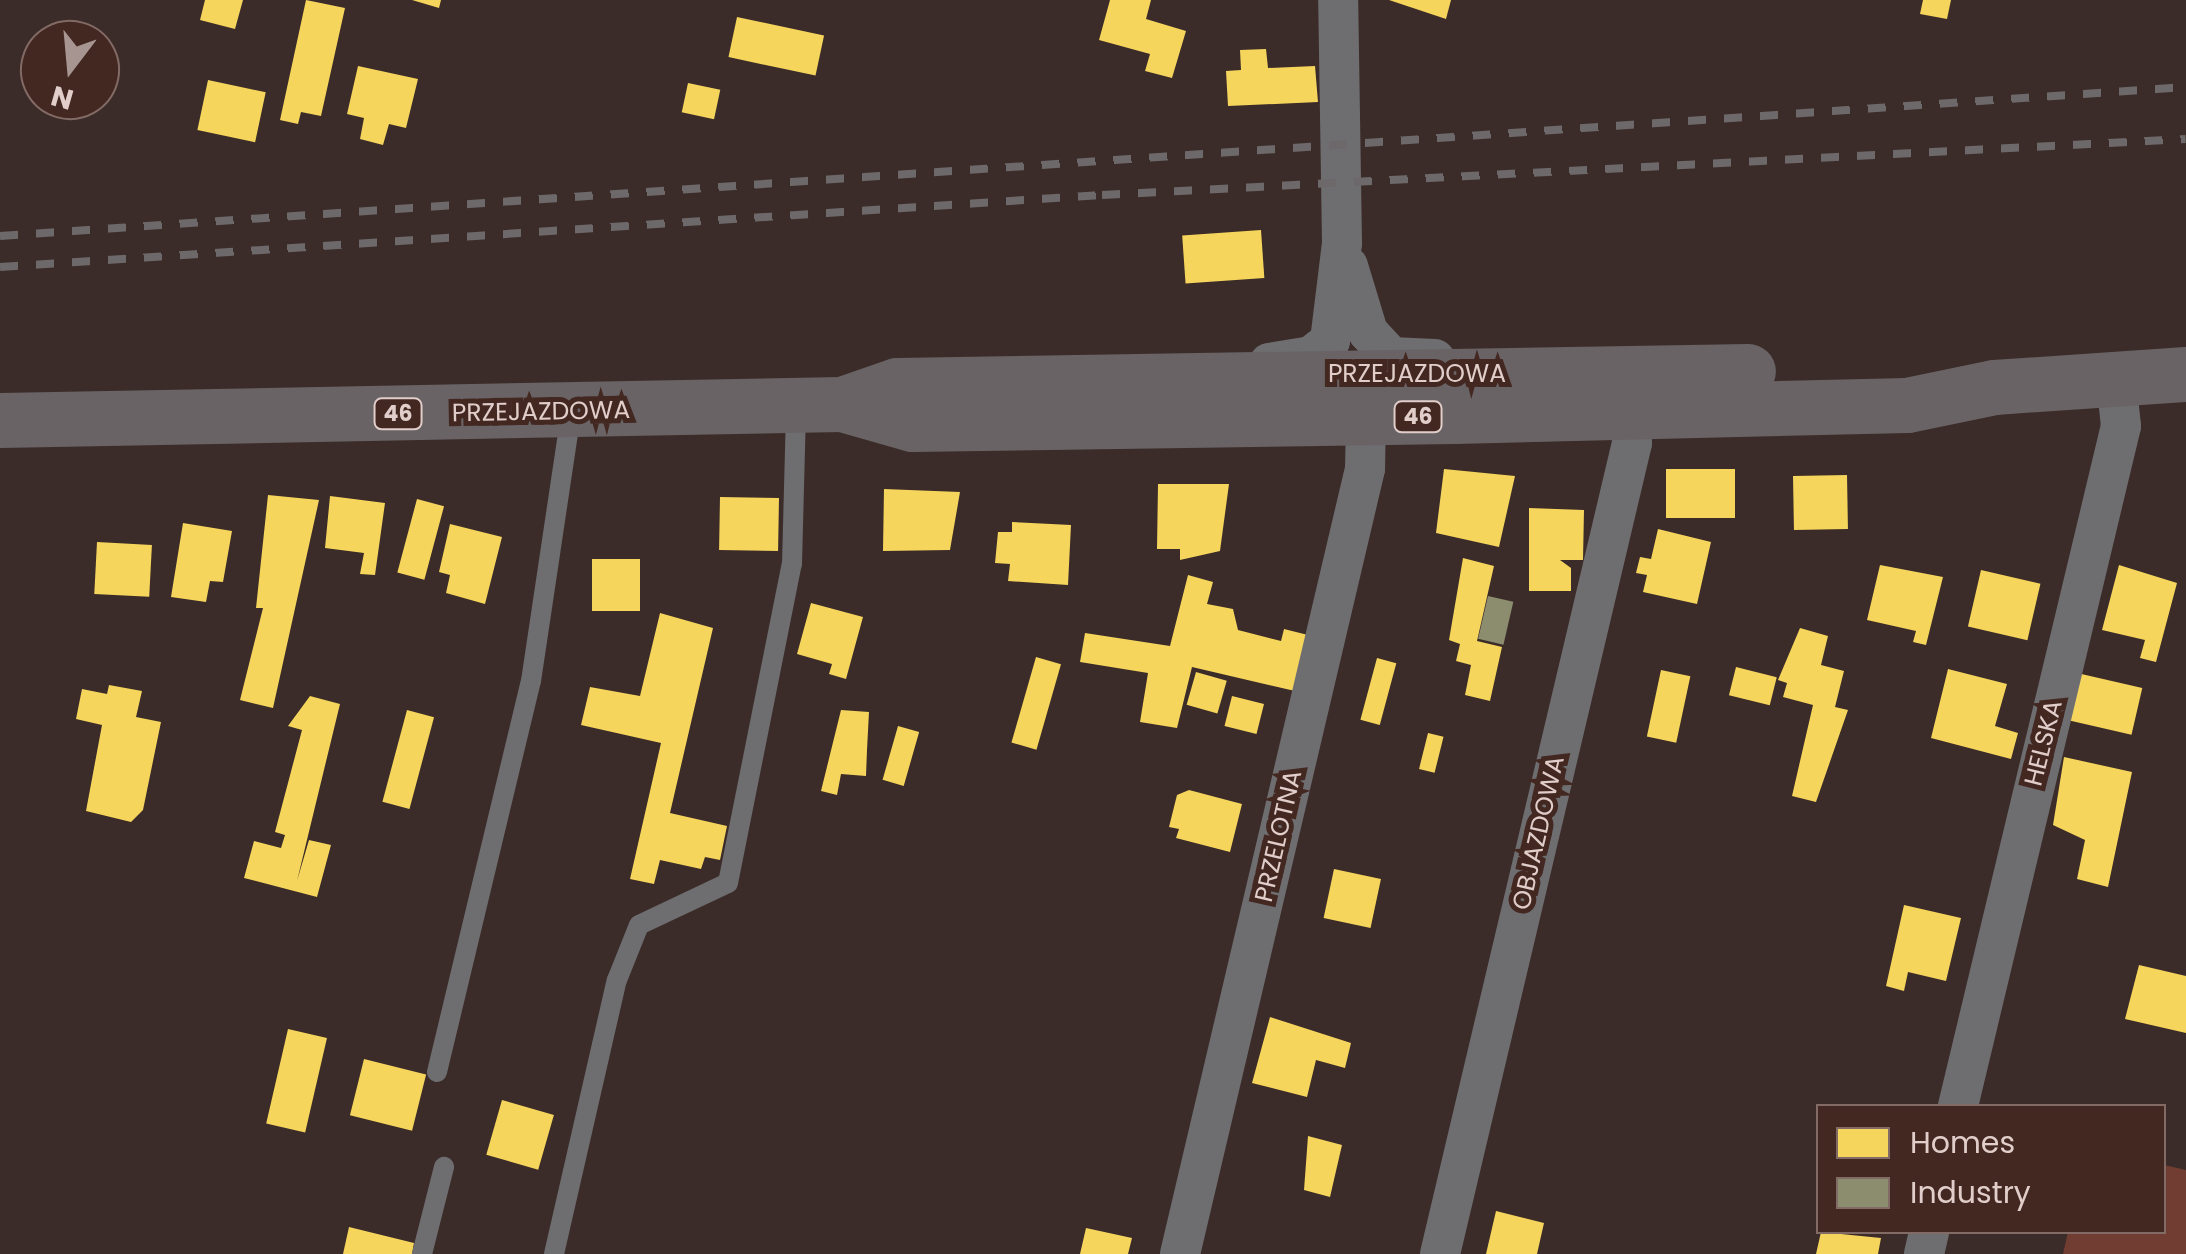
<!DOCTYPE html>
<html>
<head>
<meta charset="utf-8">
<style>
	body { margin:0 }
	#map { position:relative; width:2186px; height:1254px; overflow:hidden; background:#3b2c29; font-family:Poppins,sans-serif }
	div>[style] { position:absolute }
	.green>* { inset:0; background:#713d33 }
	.homes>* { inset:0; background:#f6d55c; transform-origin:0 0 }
	.industry>* { inset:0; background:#8c8c6e; transform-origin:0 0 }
	.lane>* { height:20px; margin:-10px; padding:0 10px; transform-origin:10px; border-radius:10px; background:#6e6d70 }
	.street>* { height:40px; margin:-20px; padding:0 20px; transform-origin:20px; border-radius:20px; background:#6e6d70 }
	.primary>* { height:55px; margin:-27.5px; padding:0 27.5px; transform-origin:27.5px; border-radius:27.5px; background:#696365 }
	.rail>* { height:8px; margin-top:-4px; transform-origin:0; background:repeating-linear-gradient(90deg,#6d6869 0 18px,transparent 0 36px) }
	span { translate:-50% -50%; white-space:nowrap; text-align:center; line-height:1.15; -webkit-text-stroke:10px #432721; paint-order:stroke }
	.shield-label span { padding:2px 8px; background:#432721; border:2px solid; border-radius:8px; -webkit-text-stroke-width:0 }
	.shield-label { font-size:22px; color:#e1ceca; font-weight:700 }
	.street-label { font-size:25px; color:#e1ceca }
	.legend { position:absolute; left:1816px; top:1104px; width:350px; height:130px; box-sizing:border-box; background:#432721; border:2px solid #826a65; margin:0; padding:12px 18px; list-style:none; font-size:30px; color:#e1ceca }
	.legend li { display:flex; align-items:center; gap:20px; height:50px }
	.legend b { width:50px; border:2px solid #826a65 }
	.north { position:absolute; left:20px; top:20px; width:100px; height:100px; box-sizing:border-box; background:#432721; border:2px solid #826a65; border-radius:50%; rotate:196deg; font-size:28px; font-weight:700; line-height:40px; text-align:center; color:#e1ceca }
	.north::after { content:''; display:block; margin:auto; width:35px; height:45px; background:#a79592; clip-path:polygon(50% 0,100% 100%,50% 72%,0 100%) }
</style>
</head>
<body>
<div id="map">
	<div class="green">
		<div style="clip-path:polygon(2164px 1165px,2186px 1170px,2186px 1254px,2063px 1254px,2068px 1232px,2164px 1232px)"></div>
	</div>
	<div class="homes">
		<div style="clip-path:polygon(205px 0,243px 0,235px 29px,200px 20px)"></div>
		<div style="clip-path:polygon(306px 0,345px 8px,321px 116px,301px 112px,298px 124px,280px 120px)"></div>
		<div style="clip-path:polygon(412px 0,441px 0,439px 8px)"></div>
		<div style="clip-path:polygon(1110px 0,1151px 0,1146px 19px,1186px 31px,1172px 78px,1145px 71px,1150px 54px,1099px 40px)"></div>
		<div style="clip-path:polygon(1389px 0,1451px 0,1446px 19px)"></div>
		<div style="clip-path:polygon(1923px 0,1951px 0,1947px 19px,1920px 14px)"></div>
		<div style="left:737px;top:17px;width:89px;height:41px;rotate:12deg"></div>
		<div style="clip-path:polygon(1266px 49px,1268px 68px,1315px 66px,1318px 102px,1228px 106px,1226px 71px,1241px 70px,1240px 50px)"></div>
		<div style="clip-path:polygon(358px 66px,418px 79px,406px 128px,389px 124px,383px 145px,360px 139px,364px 118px,347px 114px)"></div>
		<div style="left:208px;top:80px;width:59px;height:51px;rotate:12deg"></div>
		<div style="left:688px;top:83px;width:33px;height:30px;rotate:12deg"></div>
		<div style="left:1261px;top:230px;width:48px;height:79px;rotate:86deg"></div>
		<div style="clip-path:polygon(1444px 469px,1515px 476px,1499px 547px,1436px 533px)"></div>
		<div style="left:1735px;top:469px;width:49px;height:69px;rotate:90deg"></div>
		<div style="left:1847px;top:475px;width:54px;height:54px;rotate:89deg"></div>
		<div style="clip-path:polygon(1158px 484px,1229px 484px,1220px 551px,1180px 560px,1180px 549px,1157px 549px)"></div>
		<div style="clip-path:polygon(884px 489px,960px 492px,950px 550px,883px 551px)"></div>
		<div style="clip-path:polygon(268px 495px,319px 500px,273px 708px,240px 700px,263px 608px,256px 608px)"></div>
		<div style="clip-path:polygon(330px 496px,385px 503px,375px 575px,360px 574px,364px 553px,325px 548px)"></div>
		<div style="left:720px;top:497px;width:59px;height:53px;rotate:1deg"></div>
		<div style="left:417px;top:499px;width:28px;height:76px;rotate:15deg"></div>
		<div style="clip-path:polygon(1529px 508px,1584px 510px,1583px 560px,1560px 560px,1571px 568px,1571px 591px,1529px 591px)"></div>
		<div style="clip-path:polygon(1012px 522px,1071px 525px,1068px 585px,1008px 581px,1010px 564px,995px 563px,998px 532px,1012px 532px)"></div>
		<div style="clip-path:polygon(183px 523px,232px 531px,223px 582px,210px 581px,206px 602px,171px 597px)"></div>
		<div style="clip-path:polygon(450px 524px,502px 537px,485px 604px,446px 593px,450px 575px,439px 572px)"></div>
		<div style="clip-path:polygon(1658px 529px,1711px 542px,1697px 604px,1643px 592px,1647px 575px,1636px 573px,1640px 557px,1651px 559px)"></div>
		<div style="left:97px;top:542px;width:55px;height:52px;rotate:3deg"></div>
		<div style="clip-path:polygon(1463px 558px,1494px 566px,1477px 641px,1502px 647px,1490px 701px,1465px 695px,1471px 665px,1456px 661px,1460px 644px,1449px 640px)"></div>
		<div style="left:592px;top:559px;width:48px;height:52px"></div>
		<div style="clip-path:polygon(1880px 565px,1943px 577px,1926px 645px,1913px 642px,1916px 631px,1867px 620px)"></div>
		<div style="clip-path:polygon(2119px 565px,2177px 583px,2156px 662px,2140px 658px,2145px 640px,2102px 630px)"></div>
		<div style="left:1981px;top:570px;width:61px;height:58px;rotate:13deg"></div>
		<div style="clip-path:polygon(1188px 575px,1213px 582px,1207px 604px,1233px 609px,1238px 630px,1281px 641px,1284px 629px,1308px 635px,1295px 691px,1192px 667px,1177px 728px,1140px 722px,1148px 673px,1080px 662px,1085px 633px,1170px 646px)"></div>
		<div style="clip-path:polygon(811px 603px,863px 617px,846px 679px,829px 674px,832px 664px,797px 654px)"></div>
		<div style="clip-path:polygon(660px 613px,713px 628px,670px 813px,727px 826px,720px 860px,705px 857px,701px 869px,660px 860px,654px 884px,630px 879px,661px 743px,581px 725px,590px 687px,640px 696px)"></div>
		<div style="clip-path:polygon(1800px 628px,1828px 636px,1821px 665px,1844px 671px,1835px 707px,1848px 710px,1816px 802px,1792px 796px,1813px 705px,1783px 697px,1787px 683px,1778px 680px)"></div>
		<div style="left:1036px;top:657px;width:26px;height:89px;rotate:16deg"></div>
		<div style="left:1377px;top:658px;width:20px;height:64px;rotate:15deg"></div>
		<div style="left:1736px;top:667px;width:42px;height:29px;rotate:14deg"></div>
		<div style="clip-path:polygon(1948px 669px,2007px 684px,1995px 726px,2018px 733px,2011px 759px,1931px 738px)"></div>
		<div style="left:1661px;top:670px;width:30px;height:68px;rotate:12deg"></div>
		<div style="left:1196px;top:672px;width:32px;height:34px;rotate:16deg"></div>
		<div style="left:2077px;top:673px;width:67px;height:48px;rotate:13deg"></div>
		<div style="clip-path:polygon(109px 685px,142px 691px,136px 717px,161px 722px,143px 810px,131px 822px,86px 811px,102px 725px,76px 719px,82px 689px,107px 694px)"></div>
		<div style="clip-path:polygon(310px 696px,340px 704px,297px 881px,309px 840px,331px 845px,317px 897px,244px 878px,254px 841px,281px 848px,285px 835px,275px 832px,302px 730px,288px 726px)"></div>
		<div style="left:1232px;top:696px;width:33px;height:31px;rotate:14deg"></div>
		<div style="left:407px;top:710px;width:28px;height:95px;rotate:15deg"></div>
		<div style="clip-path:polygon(841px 710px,869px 712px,867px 750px,866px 776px,841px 774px,837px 795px,821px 791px)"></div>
		<div style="left:898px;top:726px;width:22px;height:56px;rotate:16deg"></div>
		<div style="left:1428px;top:733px;width:16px;height:37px;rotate:14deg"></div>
		<div style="clip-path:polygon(2064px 757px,2132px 772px,2108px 887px,2077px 879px,2085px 840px,2053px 825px)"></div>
		<div style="clip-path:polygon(1189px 790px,1242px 804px,1230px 852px,1176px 838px,1179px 829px,1169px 827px,1177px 795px)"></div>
		<div style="left:1334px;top:869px;width:48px;height:50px;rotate:12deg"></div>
		<div style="clip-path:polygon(1904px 905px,1961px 918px,1946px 981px,1908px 972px,1904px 991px,1886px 986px)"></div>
		<div style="clip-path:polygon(2139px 965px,2186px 976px,2186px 1033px,2125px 1019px)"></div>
		<div style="clip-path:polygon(1270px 1017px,1351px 1043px,1345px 1068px,1316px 1060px,1307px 1097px,1252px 1083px)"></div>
		<div style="left:288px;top:1029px;width:40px;height:97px;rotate:13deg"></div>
		<div style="left:364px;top:1059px;width:64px;height:58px;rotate:14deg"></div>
		<div style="left:502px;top:1100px;width:54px;height:57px;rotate:16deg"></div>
		<div style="clip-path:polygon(1308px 1136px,1342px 1145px,1330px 1197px,1304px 1190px)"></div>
		<div style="clip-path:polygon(1496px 1211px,1544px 1223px,1537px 1254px,1486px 1254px)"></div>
		<div style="clip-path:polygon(349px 1227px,414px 1243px,412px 1254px,343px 1254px)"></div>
		<div style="clip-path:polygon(1086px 1228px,1132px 1238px,1128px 1254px,1080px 1254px)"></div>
		<div style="clip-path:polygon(1821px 1232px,1881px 1238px,1878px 1254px,1816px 1254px)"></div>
	</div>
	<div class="industry">
		<div style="left:1488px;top:596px;width:26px;height:44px;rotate:13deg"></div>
	</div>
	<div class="lane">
		<div style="left:437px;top:1072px;width:402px;rotate:-76.5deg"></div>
		<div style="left:531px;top:681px;width:270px;rotate:-81.5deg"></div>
		<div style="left:422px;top:1254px;width:90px;rotate:-75.8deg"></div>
		<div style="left:554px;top:1254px;width:281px;rotate:-77.1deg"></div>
		<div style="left:617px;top:980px;width:59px;rotate:-68.2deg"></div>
		<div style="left:639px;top:925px;width:98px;rotate:-25.3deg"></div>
		<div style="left:728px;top:883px;width:325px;rotate:-78.7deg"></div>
		<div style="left:792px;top:564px;width:158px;rotate:-88.5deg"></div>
	</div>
	<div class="street">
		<div style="left:1348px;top:266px;width:69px;rotate:73.1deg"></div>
		<div style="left:1368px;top:332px;width:34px;rotate:47deg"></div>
		<div style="left:1391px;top:357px;width:44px;rotate:2.6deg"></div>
		<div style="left:1269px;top:363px;width:43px;rotate:-9.5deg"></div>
		<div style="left:1311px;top:356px;width:24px;rotate:-38deg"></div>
		<div style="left:1330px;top:341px;width:99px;rotate:-83deg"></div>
		<div style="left:1342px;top:243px;width:243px;rotate:-90.9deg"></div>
		<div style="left:1958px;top:1106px;width:699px;rotate:-76.52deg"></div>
		<div style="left:2121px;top:426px;width:47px;rotate:-96.1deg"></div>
		<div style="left:1180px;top:1254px;width:807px;rotate:-76.74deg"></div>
		<div style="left:1365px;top:469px;width:52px;rotate:-88.9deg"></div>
		<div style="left:1440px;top:1254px;width:833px;rotate:-76.68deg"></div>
		<div style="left:1632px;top:443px;width:32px;rotate:-92deg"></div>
		<div style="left:1924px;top:1254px;width:23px;rotate:-77deg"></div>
	</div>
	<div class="primary">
		<div style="left:842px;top:404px;width:58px;rotate:-19.1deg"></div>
		<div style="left:897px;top:385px;width:851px;rotate:-0.94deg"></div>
		<div style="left:0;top:420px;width:842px;rotate:-1.09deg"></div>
		<div style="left:842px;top:404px;width:73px;rotate:15.9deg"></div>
		<div style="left:912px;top:424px;width:542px;rotate:-0.85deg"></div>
		<div style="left:1454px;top:416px;width:453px;rotate:-1.4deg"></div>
		<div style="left:1907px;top:405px;width:89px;rotate:-11.7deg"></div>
		<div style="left:1994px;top:387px;width:192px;rotate:-3.9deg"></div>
	</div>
	<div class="rail">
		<div style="left:0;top:236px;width:2191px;rotate:-3.9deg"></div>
		<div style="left:0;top:267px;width:1104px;rotate:-3.74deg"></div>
		<div style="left:1102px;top:195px;width:1085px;rotate:-2.96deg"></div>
	</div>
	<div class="shield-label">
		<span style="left:398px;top:414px">46</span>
		<span style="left:1418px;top:417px">46</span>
	</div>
	<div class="street-label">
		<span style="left:1417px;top:374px">PRZEJAZDOWA</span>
		<span style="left:541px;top:412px;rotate:-1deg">PRZEJAZDOWA</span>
		<span style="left:2044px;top:743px;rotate:-76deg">HELSKA</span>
		<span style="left:1539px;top:833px;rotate:-77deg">OBJAZDOWA</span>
		<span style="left:1279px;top:836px;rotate:-77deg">PRZELOTNA</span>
	</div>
	<ul class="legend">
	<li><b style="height:28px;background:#f6d55c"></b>Homes</li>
	<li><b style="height:28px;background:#8c8c6e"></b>Industry</li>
	</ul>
	<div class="north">N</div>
</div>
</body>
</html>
